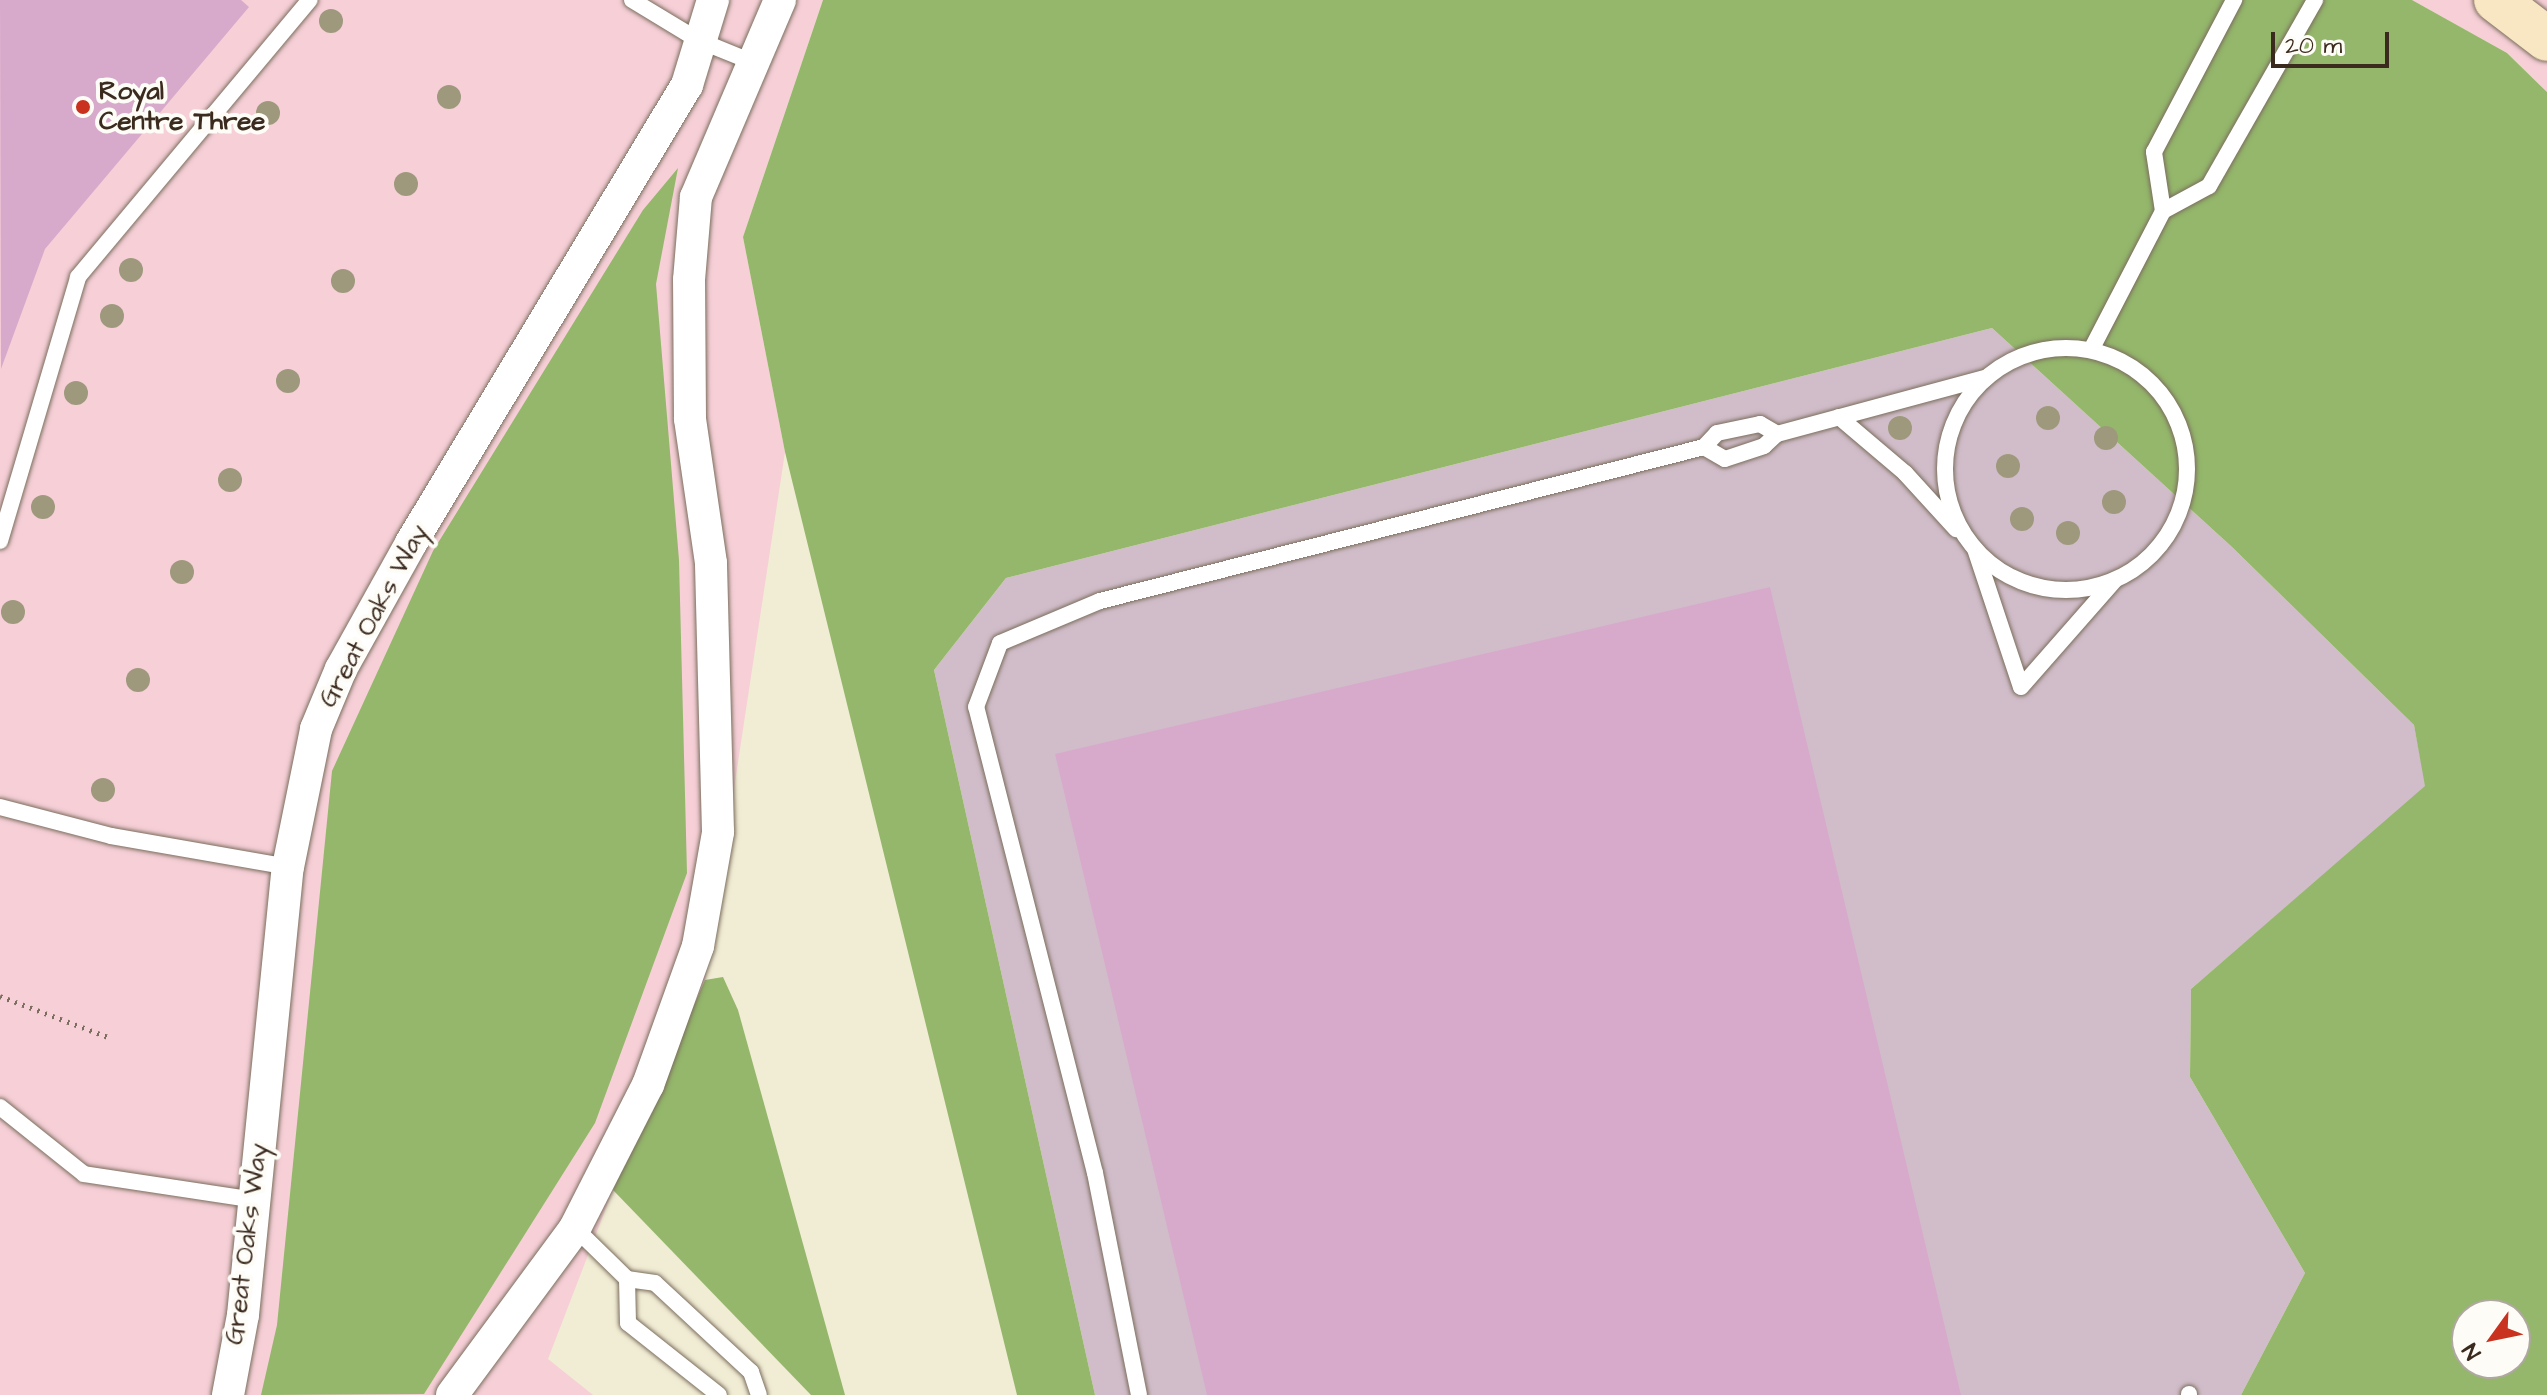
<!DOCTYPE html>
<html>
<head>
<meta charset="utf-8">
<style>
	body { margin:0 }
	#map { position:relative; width:2547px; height:1395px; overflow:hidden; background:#f1ecd4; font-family:"Architects Daughter",sans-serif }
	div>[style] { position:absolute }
	.built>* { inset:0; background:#f6cfd7 }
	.industrial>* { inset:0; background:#d1bdc9 }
	.forest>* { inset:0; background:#94b76b }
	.building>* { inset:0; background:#d7aacc }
	.path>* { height:5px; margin-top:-2.5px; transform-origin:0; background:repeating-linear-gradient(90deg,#7b6e5e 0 2px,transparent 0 8px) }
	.roads { filter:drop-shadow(0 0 2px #7b6e5e) drop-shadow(0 0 2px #7b6e5e) }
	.lane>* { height:16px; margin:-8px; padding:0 8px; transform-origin:8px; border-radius:8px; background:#fff }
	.lane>.ring { margin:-8px; padding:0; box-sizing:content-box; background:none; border:16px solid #fff; border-radius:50% }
	.street>* { height:32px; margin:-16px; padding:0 16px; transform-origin:16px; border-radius:16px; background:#fff }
	.secondary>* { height:44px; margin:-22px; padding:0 22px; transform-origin:22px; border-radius:22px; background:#f9e7c3 }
	.trees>* { width:24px; height:24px; margin:-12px; border-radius:50%; background:#9e997d }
	.dots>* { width:22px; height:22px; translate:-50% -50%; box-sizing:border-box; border:4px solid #fdfcf7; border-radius:50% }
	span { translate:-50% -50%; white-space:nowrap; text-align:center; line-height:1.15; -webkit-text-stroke:8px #fdfcf7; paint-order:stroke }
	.poi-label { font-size:26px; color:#3b2a1e; font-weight:700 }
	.left { translate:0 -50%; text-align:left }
	.street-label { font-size:26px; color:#3b2a1e }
	.north { position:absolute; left:2451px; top:1299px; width:80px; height:80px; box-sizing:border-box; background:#fdfcf7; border:2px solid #afa8a0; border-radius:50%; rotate:237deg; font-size:22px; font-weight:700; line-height:32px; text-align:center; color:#3b2a1e }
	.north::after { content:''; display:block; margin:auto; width:28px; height:36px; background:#c8321e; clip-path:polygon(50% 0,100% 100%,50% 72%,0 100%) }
	.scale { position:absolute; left:2271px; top:32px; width:118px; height:36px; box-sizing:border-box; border:4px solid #3b2a1e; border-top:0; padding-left:10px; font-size:24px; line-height:28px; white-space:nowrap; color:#3b2a1e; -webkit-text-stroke:6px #fdfcf7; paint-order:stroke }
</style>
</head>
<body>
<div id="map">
	<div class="built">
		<div style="clip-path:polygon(0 0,823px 0,743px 237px,785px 452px,705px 980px,613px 1190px,548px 1359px,593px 1395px,0 1395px)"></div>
		<div style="clip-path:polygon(2412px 0,2547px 0,2547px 92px,2507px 53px)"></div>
	</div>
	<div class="industrial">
		<div style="clip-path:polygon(1992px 328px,2232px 547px,2414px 725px,2426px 786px,2191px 989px,2190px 1077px,2305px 1273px,2241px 1395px,1095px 1395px,934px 670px,1006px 578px)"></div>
	</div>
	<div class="forest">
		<div style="clip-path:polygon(evenodd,823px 0,2412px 0,2507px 53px,2547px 92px,2547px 1395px,2241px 1395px,2305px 1273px,2190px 1077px,2191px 989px,2425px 786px,2414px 725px,2232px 547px,1992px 328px,1006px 578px,934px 670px,1095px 1395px,1017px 1395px,785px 452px,743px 237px,823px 0,2467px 1315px,2515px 1315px,2515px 1363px,2467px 1363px,2467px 1315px)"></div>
		<div style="clip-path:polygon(678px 168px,656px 284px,679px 560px,687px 873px,595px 1123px,424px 1394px,261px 1395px,277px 1325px,332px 771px,433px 551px,643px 210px)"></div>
		<div style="clip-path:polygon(723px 977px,738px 1010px,845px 1395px,811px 1395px,613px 1190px,705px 980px)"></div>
	</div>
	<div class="building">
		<div style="clip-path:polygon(0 0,241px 0,249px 7px,45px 249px,1px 369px)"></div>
		<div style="clip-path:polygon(1770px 587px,1961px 1395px,1207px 1395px,1055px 754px)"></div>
	</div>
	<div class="path">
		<div style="left:0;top:996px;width:116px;rotate:20.8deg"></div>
	</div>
	<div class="roads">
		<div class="lane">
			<div style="left:632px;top:0;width:77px;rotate:31.2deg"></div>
			<div style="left:698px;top:40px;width:64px;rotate:22.1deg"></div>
			<div style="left:2163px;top:211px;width:60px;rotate:-98.7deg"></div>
			<div style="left:2154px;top:152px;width:172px;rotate:-62.2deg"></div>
			<div class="ring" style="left:1945px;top:348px;width:226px;height:226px"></div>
			<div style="left:2091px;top:350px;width:157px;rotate:-62.6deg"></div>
			<div style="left:2163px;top:211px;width:52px;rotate:-28.5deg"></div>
			<div style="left:2209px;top:186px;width:214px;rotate:-60.3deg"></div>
			<div style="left:1839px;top:417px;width:87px;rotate:40.3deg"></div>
			<div style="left:1905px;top:473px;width:76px;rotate:47.7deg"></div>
			<div style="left:1704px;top:447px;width:24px;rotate:30deg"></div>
			<div style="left:1725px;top:459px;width:41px;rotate:-18.4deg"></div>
			<div style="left:1764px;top:446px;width:18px;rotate:-43deg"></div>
			<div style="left:1777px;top:434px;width:215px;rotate:-15.1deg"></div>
			<div style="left:0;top:541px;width:275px;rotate:-73.5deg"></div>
			<div style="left:78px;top:277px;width:361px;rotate:-50.1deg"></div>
			<div style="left:1975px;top:549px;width:145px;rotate:71.6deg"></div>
			<div style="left:2021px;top:687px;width:142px;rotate:-48.7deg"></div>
			<div style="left:0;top:807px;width:115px;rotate:14.6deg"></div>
			<div style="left:111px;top:836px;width:180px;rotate:9.9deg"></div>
			<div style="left:0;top:1107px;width:107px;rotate:38.6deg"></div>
			<div style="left:84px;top:1174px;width:173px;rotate:8.6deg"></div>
			<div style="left:575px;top:1228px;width:73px;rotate:44.4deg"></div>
			<div style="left:627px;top:1279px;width:28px;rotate:8deg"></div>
			<div style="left:655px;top:1283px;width:131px;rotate:42.8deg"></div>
			<div style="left:751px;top:1372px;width:24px;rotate:71deg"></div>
			<div style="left:627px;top:1279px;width:44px;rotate:88.7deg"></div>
			<div style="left:628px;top:1323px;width:116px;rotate:38.4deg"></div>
			<div style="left:2189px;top:1394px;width:1px;rotate:90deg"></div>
			<div style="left:1139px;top:1395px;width:226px;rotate:-101.2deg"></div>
			<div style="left:1095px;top:1173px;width:481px;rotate:-104.3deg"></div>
			<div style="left:976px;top:707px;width:68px;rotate:-69.4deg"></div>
			<div style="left:1000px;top:643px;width:108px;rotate:-22.8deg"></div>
			<div style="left:1100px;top:601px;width:623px;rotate:-14.3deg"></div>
			<div style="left:1704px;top:447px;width:19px;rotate:-47deg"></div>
			<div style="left:1717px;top:433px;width:44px;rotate:-11.8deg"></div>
			<div style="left:1760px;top:424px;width:20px;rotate:30deg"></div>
		</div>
		<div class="street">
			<div style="left:228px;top:1395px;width:81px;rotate:-79.4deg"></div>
			<div style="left:243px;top:1315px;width:450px;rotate:-84.3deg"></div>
			<div style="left:288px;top:867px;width:141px;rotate:-78.5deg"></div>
			<div style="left:316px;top:729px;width:65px;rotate:-67.4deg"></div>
			<div style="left:341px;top:669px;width:144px;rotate:-60.9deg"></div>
			<div style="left:411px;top:543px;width:535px;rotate:-58.93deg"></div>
			<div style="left:687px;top:85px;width:89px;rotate:-73deg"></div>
			<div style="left:452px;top:1395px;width:207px;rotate:-53.6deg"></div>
			<div style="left:575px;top:1228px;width:161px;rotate:-63deg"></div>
			<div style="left:648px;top:1085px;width:148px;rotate:-70.2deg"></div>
			<div style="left:698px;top:946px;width:116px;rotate:-80deg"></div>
			<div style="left:718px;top:832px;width:269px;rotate:-91.5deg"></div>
			<div style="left:711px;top:563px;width:146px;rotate:-98.3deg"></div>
			<div style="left:690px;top:419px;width:139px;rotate:-90.4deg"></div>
			<div style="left:689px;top:280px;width:83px;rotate:-85.2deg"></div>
			<div style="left:696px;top:197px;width:214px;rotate:-66.9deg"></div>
		</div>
		<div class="secondary">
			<div style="left:2496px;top:0;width:64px;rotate:37.4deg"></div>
		</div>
	</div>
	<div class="trees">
		<div style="left:331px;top:21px"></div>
		<div style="left:449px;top:97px"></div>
		<div style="left:268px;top:113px"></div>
		<div style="left:406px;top:184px"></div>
		<div style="left:131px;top:270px"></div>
		<div style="left:343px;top:281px"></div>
		<div style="left:112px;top:316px"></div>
		<div style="left:288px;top:381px"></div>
		<div style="left:76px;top:393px"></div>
		<div style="left:2048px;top:418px"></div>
		<div style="left:1900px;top:428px"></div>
		<div style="left:2106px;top:438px"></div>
		<div style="left:2008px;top:466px"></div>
		<div style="left:230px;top:480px"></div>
		<div style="left:2114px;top:502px"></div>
		<div style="left:43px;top:507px"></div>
		<div style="left:2022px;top:519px"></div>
		<div style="left:2068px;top:533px"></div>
		<div style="left:182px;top:572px"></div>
		<div style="left:13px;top:612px"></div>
		<div style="left:138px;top:680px"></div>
		<div style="left:103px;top:790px"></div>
	</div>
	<div class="dots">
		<div style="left:83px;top:107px;background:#c8321e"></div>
	</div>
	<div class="poi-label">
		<span class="left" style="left:99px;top:107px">Royal<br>Centre Three</span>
	</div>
	<div class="street-label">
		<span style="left:374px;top:616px;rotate:-62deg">Great Oaks Way</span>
		<span style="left:247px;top:1244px;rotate:-83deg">Great Oaks Way</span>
	</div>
	<div class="north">N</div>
	<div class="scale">20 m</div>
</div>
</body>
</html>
